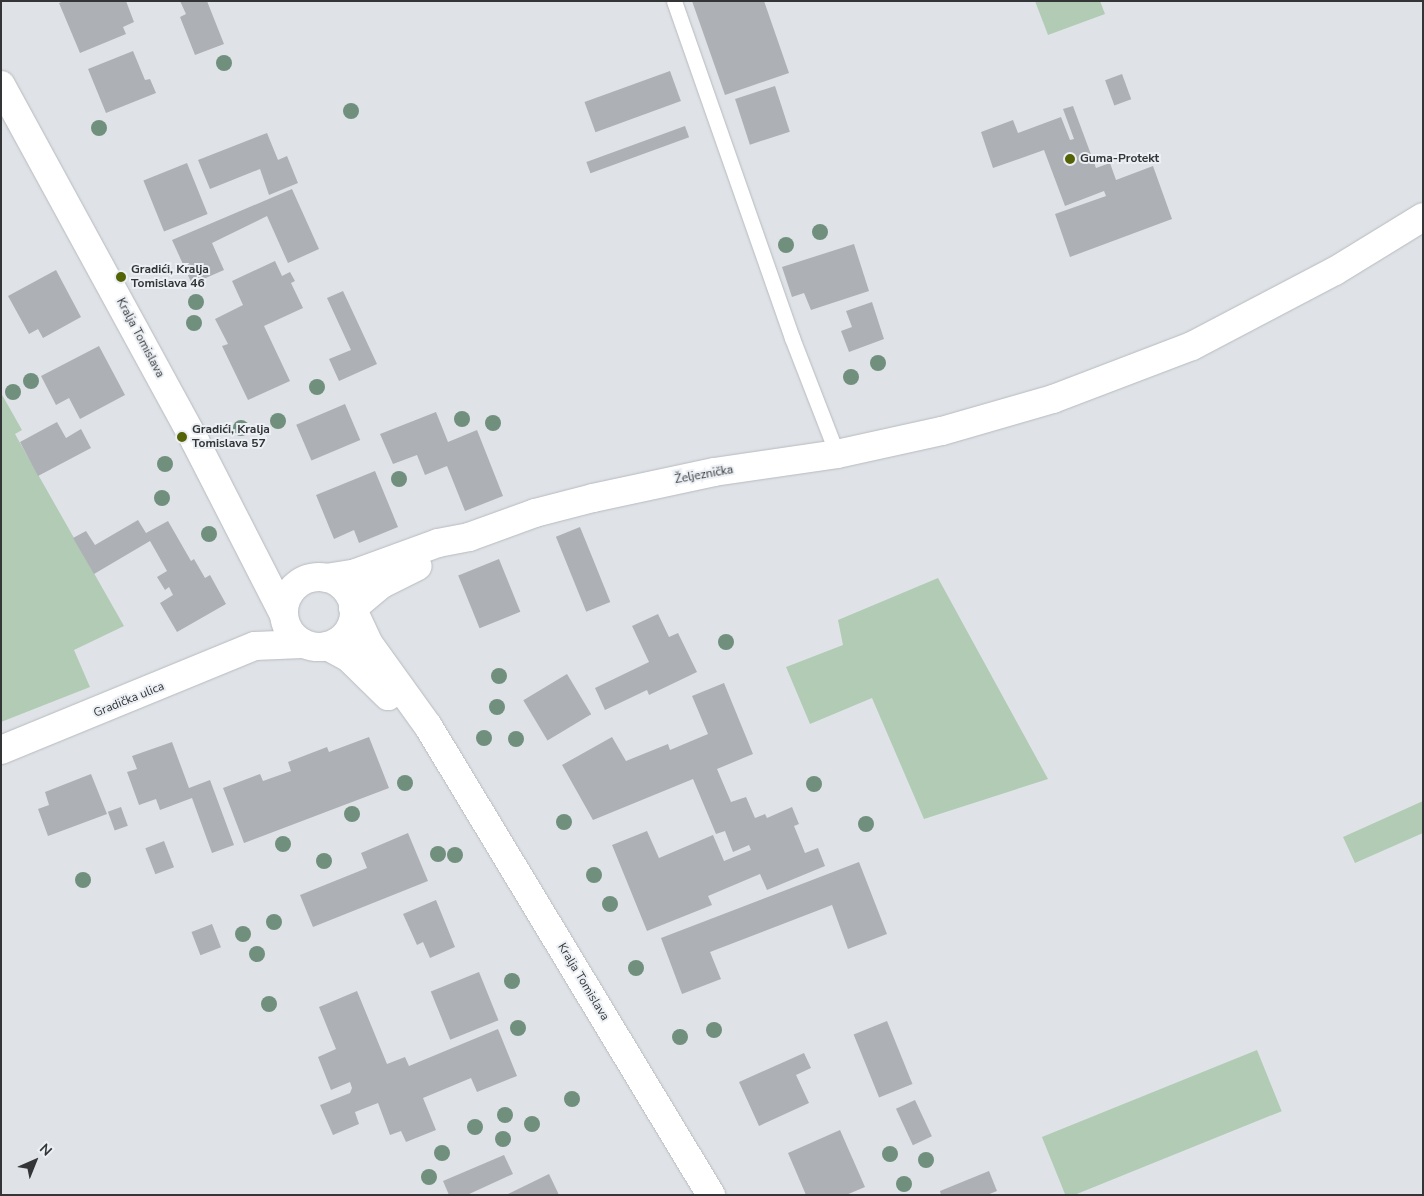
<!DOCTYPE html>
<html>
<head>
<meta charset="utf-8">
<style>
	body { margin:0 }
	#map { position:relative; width:1424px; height:1196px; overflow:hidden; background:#dfe3e7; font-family:"Nunito Sans",sans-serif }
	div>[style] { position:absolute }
	.green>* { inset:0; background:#b1cbb5; transform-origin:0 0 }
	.building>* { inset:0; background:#adb0b4; transform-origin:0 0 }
	.roads { filter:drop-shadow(0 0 1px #b6babe) drop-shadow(0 0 1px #b6babe) }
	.lane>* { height:15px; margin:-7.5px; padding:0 7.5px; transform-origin:7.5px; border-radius:7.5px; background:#fff }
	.secondary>* { height:28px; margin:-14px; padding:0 14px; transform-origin:14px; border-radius:14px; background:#fff }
	.secondary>.ring { margin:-14px; padding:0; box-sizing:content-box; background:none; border:28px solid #fff; border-radius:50% }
	.trees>* { width:16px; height:16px; margin:-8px; border-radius:50%; background:#718f7d }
	.dots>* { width:14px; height:14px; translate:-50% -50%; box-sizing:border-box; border:2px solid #ecf0f5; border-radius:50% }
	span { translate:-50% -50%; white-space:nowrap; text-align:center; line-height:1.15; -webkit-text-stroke:4px #ecf0f5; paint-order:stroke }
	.poi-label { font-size:12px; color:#333537; font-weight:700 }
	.left { translate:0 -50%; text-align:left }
	.street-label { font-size:12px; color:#333537 }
	.frame { position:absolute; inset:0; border:2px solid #333537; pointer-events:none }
	.north { position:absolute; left:10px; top:1136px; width:50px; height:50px; -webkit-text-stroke:4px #ecf0f5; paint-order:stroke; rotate:44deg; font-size:14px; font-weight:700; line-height:20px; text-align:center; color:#333537 }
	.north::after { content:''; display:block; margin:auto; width:18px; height:22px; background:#333537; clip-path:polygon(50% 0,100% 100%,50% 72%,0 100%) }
</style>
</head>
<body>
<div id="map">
	<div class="green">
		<div style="clip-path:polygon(1035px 1px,1100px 1px,1105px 14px,1048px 35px)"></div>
		<div style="clip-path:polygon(1px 393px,22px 430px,15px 434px,124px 626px,74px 650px,90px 687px,1px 722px)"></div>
		<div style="clip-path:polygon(938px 578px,1048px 779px,924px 819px,872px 698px,810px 724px,786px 667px,843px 645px,838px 620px)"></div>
		<div style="clip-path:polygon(1423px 801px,1423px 833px,1355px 863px,1343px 837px)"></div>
		<div style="left:1257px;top:1050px;width:66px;height:232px;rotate:68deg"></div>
	</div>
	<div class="building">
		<div style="clip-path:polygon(64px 1px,126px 1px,134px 22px,123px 27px,126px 34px,80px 53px,59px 3px)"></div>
		<div style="clip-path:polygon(180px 1px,207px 1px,224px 44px,195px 55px,180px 17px,186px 14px)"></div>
		<div style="clip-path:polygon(692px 1px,764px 1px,789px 73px,725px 95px)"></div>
		<div style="clip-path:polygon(133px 51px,145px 80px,150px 79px,156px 93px,106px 113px,88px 69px)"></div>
		<div style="left:670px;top:71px;width:32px;height:91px;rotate:70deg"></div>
		<div style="left:1122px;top:74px;width:27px;height:18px;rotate:70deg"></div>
		<div style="left:775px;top:86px;width:48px;height:42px;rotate:72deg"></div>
		<div style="clip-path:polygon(1073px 106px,1096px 168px,1110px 163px,1116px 180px,1153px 166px,1172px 219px,1070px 257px,1055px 214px,1106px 196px,1104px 191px,1065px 206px,1044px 150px,993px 168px,981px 132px,1013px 120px,1018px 133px,1061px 117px,1070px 140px,1074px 139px,1063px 109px)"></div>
		<div style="left:685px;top:126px;width:12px;height:105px;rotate:70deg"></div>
		<div style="clip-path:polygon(267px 133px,278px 160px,287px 156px,298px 183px,269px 195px,260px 169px,210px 189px,198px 160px)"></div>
		<div style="left:187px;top:163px;width:55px;height:47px;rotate:68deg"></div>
		<div style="clip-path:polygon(292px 189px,319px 249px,288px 263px,267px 216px,212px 243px,224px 270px,192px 284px,172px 240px)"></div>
		<div style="clip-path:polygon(854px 244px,869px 291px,811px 310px,804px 293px,792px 297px,782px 267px)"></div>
		<div style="clip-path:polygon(275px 261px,282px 276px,290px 272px,295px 281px,291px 283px,303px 308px,264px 326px,290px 381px,248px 400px,222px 346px,228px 344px,215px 319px,243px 305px,232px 281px)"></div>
		<div style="clip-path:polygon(56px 270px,81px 317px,43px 338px,38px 329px,29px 334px,8px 296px)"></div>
		<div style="clip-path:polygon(343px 291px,377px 364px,339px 381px,329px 359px,351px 350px,327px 298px)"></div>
		<div style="clip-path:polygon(872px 302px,884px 339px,849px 352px,841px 331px,852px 327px,846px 311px)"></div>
		<div style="clip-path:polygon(99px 346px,125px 395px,80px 419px,69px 398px,56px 405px,41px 376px)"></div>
		<div style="left:345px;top:404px;width:39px;height:53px;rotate:67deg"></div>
		<div style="clip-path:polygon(436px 412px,448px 442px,477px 430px,503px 496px,465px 511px,447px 466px,425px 475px,417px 455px,393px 464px,380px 434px)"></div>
		<div style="clip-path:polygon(57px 422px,66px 438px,81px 429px,91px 448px,38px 476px,20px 442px)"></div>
		<div style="clip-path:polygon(375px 471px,398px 527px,359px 543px,354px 530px,334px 539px,316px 495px)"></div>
		<div style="clip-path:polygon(138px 520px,146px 533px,168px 521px,191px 561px,194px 559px,205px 578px,210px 575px,226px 604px,177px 632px,160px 603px,173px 595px,169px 587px,165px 590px,157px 577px,167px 571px,150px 541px,94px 574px,73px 538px,86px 531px,95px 545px)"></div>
		<div style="left:580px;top:527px;width:81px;height:26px;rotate:68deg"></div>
		<div style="left:499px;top:559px;width:57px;height:44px;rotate:68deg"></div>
		<div style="clip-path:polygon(658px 614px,669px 637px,678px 633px,697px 672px,649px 695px,647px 690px,605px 710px,595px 688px,649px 662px,632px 626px)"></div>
		<div style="left:567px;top:674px;width:47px;height:51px;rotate:59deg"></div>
		<div style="clip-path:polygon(724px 683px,753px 754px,717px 769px,731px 802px,746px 797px,755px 818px,765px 814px,767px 818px,792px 807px,799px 824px,794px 826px,805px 853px,818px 848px,825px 866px,767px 890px,760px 874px,708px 896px,712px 905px,647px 931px,612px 845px,647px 831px,659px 858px,713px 835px,724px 861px,751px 850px,749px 845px,733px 852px,725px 831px,716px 834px,693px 779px,593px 820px,562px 765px,612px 737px,626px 761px,668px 744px,670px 750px,708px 734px,692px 696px)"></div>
		<div style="clip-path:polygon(369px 737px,389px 788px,244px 843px,223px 788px,260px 774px,263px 781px,291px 771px,288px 762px,327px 747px,329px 752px)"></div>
		<div style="clip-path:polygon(172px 742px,189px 788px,210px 780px,234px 845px,212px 853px,192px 798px,160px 810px,156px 799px,139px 805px,127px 772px,137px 769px,132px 756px)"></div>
		<div style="clip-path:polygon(91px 774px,107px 814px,48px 836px,38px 809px,49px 805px,45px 792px)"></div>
		<div style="left:121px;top:807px;width:20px;height:14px;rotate:70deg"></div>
		<div style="clip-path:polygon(408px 833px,428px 881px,313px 927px,300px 895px,367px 868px,361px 853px)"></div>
		<div style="left:164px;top:841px;width:28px;height:20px;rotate:69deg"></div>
		<div style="clip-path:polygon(859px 862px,887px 934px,848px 949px,832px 905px,710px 952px,721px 979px,682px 994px,661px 938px)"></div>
		<div style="clip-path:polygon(436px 900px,455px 947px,430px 958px,423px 942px,417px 945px,403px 914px)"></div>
		<div style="left:212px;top:924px;width:25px;height:22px;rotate:69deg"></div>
		<div style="left:479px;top:972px;width:52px;height:52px;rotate:68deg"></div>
		<div style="clip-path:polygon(357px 991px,387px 1064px,405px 1057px,409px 1066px,498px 1029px,517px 1076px,477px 1092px,471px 1078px,423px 1098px,436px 1130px,406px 1142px,401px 1131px,390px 1135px,378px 1103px,355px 1112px,359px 1124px,333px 1135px,320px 1105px,350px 1093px,352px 1088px,350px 1082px,331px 1090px,318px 1057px,336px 1049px,319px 1007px)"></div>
		<div style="left:887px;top:1021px;width:68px;height:36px;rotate:68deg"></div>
		<div style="clip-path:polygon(804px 1053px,811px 1068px,796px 1075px,809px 1103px,759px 1126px,739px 1082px)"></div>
		<div style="left:915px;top:1100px;width:40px;height:21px;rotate:65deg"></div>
		<div style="clip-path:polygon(840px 1130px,865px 1187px,846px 1195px,806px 1195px,788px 1153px)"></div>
		<div style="clip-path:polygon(504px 1155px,513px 1174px,467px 1195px,449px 1195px,443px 1181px)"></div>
		<div style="clip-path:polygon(989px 1171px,997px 1191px,987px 1195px,941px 1195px,940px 1191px)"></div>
		<div style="clip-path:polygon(549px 1174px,559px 1195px,506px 1195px)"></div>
	</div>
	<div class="roads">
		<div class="lane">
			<div style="left:674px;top:1px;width:357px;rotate:70.7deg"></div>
			<div style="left:792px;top:338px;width:124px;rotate:68.8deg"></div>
		</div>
		<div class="secondary">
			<div style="left:1px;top:85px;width:405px;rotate:61.4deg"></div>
			<div style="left:195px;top:441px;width:193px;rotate:62.9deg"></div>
			<div class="ring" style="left:284px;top:577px;width:42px;height:42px"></div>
			<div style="left:326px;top:578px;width:30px;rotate:-9deg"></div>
			<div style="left:356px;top:573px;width:87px;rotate:-20.1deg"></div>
			<div style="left:438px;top:543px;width:32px;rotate:-11deg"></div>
			<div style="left:469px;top:537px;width:70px;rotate:-20deg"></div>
			<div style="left:535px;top:513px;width:60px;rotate:-14.5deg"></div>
			<div style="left:593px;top:498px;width:124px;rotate:-12.1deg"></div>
			<div style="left:714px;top:472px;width:124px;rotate:-8.3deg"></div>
			<div style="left:837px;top:454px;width:107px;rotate:-12.4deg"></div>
			<div style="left:942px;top:431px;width:116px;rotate:-16.1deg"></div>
			<div style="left:1053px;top:399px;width:149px;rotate:-20.9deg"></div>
			<div style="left:1192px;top:346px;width:161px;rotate:-27.7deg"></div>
			<div style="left:1335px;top:271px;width:103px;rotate:-31.5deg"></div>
			<div style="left:353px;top:608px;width:35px;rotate:-40deg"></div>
			<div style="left:380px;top:585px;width:42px;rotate:-26.6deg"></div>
			<div style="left:354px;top:612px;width:35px;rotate:65deg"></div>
			<div style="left:369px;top:644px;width:101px;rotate:54.3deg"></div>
			<div style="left:428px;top:726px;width:548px;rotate:58.89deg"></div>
			<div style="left:327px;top:646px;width:24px;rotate:28deg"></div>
			<div style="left:348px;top:657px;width:56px;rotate:44.3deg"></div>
			<div style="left:1px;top:750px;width:274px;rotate:-22.3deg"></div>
			<div style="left:255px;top:646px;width:47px;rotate:-2.4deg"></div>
		</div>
	</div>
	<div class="trees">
		<div style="left:224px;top:63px"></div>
		<div style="left:351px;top:111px"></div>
		<div style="left:99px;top:128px"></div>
		<div style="left:820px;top:232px"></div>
		<div style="left:786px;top:245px"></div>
		<div style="left:196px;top:302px"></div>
		<div style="left:194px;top:323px"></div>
		<div style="left:878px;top:363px"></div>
		<div style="left:851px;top:377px"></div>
		<div style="left:31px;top:381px"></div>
		<div style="left:317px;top:387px"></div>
		<div style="left:13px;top:392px"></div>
		<div style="left:462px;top:419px"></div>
		<div style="left:278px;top:421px"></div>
		<div style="left:493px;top:423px"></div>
		<div style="left:241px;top:428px"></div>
		<div style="left:165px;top:464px"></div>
		<div style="left:399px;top:479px"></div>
		<div style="left:162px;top:498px"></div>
		<div style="left:209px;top:534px"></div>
		<div style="left:726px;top:642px"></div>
		<div style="left:499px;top:676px"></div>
		<div style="left:497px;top:707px"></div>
		<div style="left:484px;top:738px"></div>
		<div style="left:516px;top:739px"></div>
		<div style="left:405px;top:783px"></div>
		<div style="left:814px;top:784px"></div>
		<div style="left:352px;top:814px"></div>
		<div style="left:564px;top:822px"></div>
		<div style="left:866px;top:824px"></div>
		<div style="left:283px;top:844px"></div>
		<div style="left:438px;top:854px"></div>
		<div style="left:455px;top:855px"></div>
		<div style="left:324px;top:861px"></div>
		<div style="left:594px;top:875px"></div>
		<div style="left:83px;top:880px"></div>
		<div style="left:610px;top:904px"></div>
		<div style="left:274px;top:922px"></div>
		<div style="left:243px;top:934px"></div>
		<div style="left:257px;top:954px"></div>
		<div style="left:636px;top:968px"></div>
		<div style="left:512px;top:981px"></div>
		<div style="left:269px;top:1004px"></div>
		<div style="left:518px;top:1028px"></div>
		<div style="left:714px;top:1030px"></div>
		<div style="left:680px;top:1037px"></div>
		<div style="left:572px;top:1099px"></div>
		<div style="left:505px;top:1115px"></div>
		<div style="left:532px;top:1124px"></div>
		<div style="left:475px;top:1127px"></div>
		<div style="left:503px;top:1139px"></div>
		<div style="left:442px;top:1153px"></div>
		<div style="left:890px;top:1154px"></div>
		<div style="left:926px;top:1160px"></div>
		<div style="left:429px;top:1177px"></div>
		<div style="left:904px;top:1184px"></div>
	</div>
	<div class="dots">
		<div style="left:1070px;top:159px;background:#556307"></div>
		<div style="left:121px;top:277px;background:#556307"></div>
		<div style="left:182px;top:437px;background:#556307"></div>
	</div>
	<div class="poi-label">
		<span class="left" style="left:1080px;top:159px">Guma-Protekt</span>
		<span class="left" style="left:131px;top:277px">Gradići, Kralja<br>Tomislava 46</span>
		<span class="left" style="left:192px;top:437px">Gradići, Kralja<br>Tomislava 57</span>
	</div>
	<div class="street-label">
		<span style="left:140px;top:338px;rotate:62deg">Kralja Tomislava</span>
		<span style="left:704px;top:475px;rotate:-10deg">Željeznička</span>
		<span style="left:129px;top:700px;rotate:-22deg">Gradička ulica</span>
		<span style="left:583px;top:982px;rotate:59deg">Kralja Tomislava</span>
	</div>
	<div class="frame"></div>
	<div class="north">N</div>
</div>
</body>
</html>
